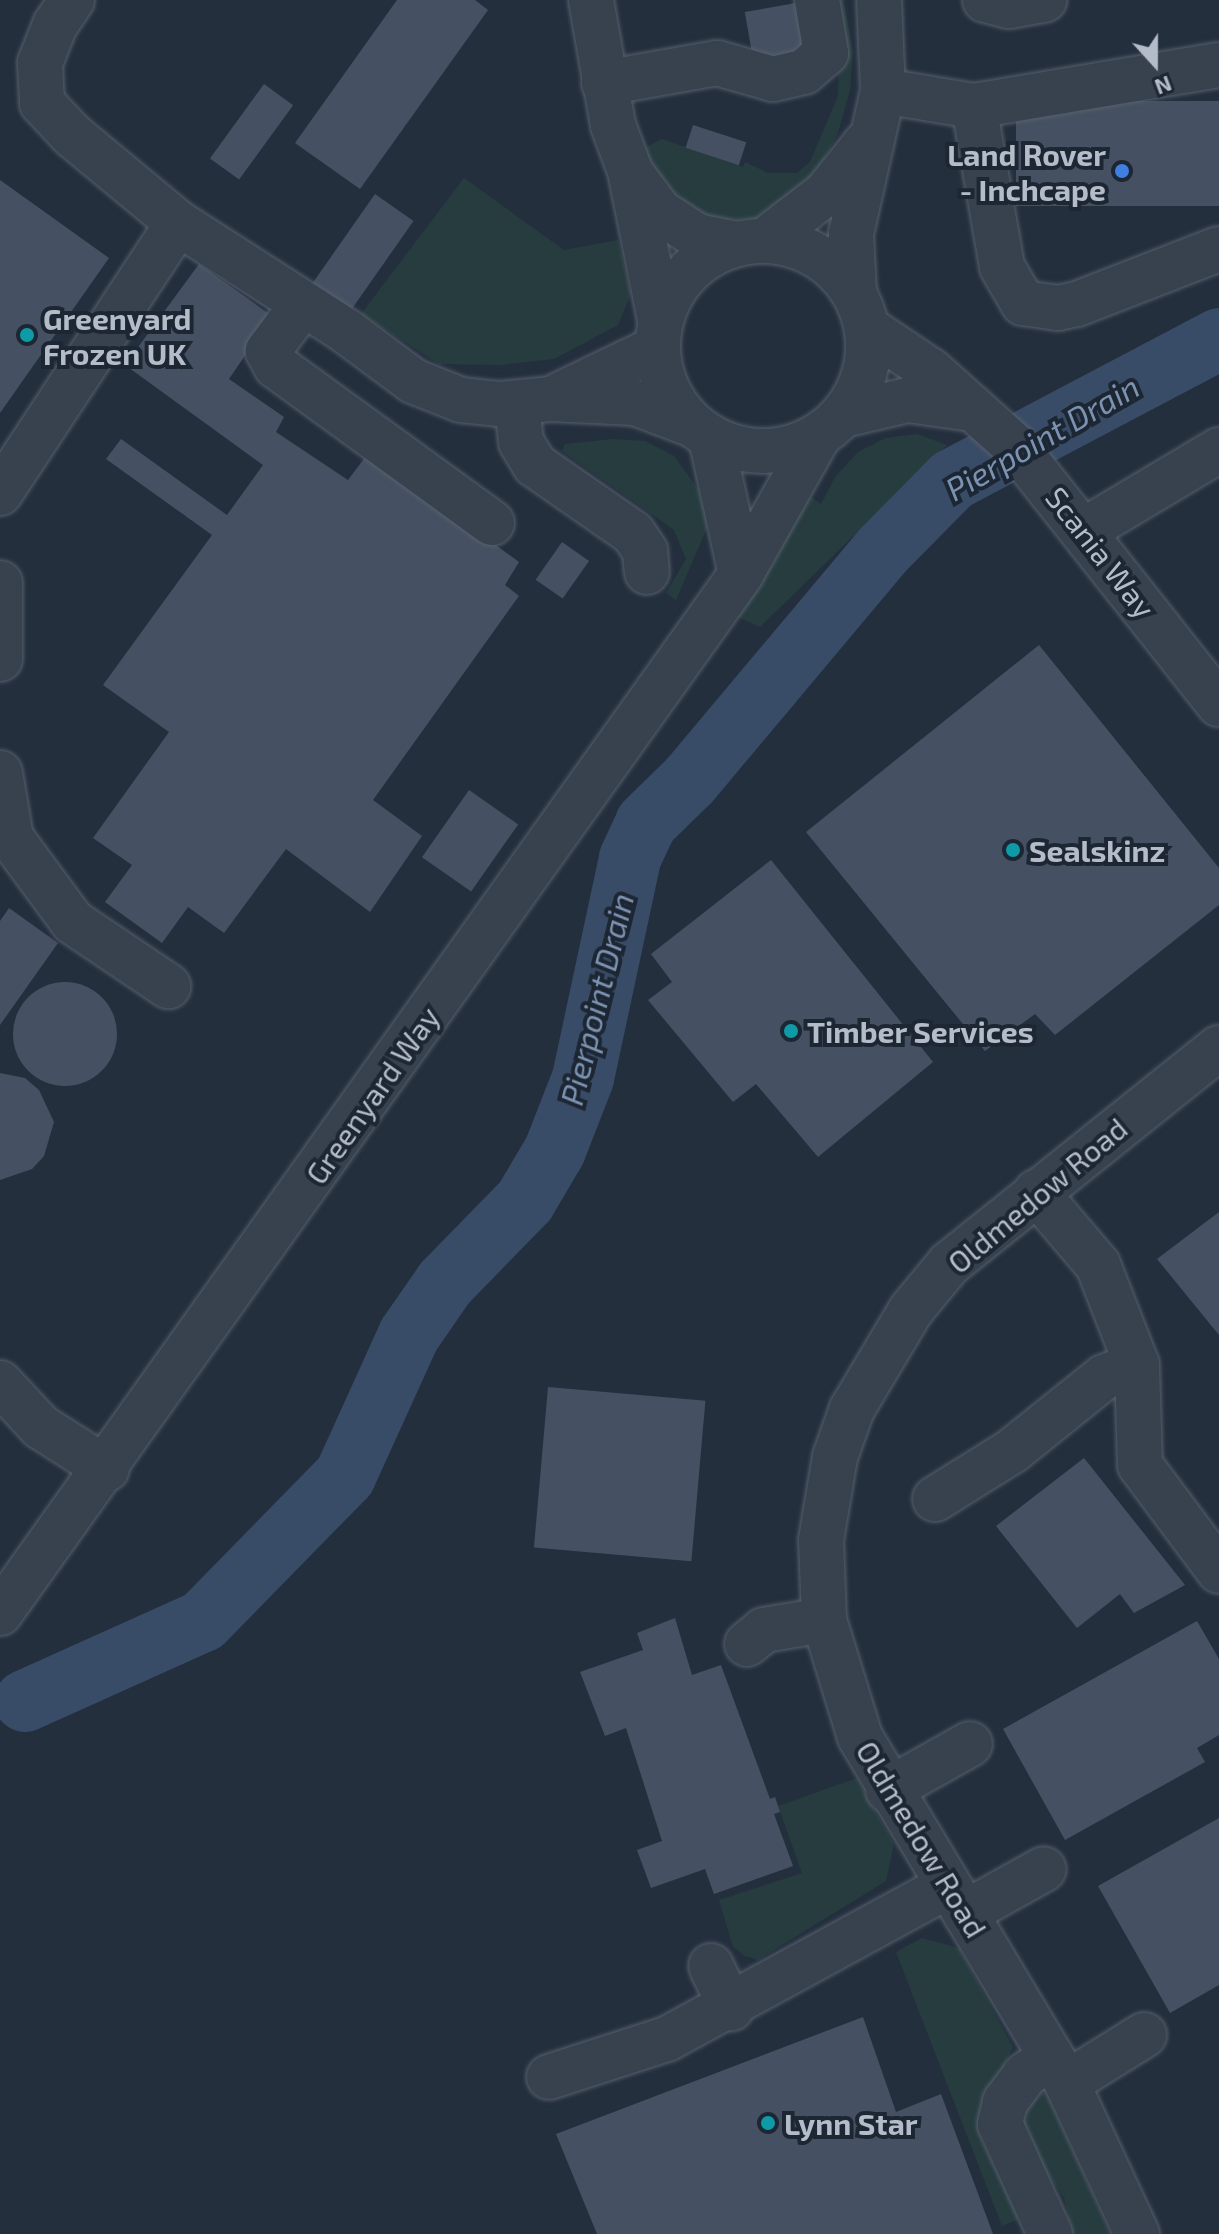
<!DOCTYPE html>
<html>
<head>
<meta charset="utf-8">
<style>
	body { margin:0 }
	#map { position:relative; width:1219px; height:2234px; overflow:hidden; background:#242f3e; font-family:"Exo 2",sans-serif }
	div>[style] { position:absolute }
	.green>* { inset:0; background:#263c3f }
	.river>* { height:62px; margin:-31px; padding:0 31px; transform-origin:31px; border-radius:31px; background:#394c67 }
	.building>* { inset:0; background:#455162; transform-origin:0 0 }
	.round { border-radius:50% }
	.roads { filter:drop-shadow(0 0 2px #565f6c) drop-shadow(0 0 2px #565f6c) }
	.minor>* { height:44px; margin:-22px; padding:0 22px; transform-origin:22px; border-radius:22px; background:#38414e }
	.minor>.ring { margin:-22px; padding:0; box-sizing:content-box; background:none; border:44px solid #38414e; border-radius:50% }
	.dots>* { width:22px; height:22px; translate:-50% -50%; box-sizing:border-box; border:4px solid #1d2633; border-radius:50% }
	span { translate:-50% -50%; white-space:nowrap; text-align:center; line-height:1.15; -webkit-text-stroke:8px #1d2633; paint-order:stroke }
	.poi-label { font-size:30px; color:#b4bcc9; font-weight:700 }
	.right { translate:-100% -50%; text-align:right }
	.left { translate:0 -50%; text-align:left }
	.street-label { font-size:30px; color:#b4bcc9 }
	.water-label { font-size:32px; color:#7c92b1; font-style:italic }
	.north { position:absolute; left:1115px; top:24px; width:80px; height:80px; -webkit-text-stroke:6px #1d2633; paint-order:stroke; rotate:159deg; font-size:22px; font-weight:700; line-height:32px; text-align:center; color:#b4bcc9 }
	.north::after { content:''; display:block; margin:auto; width:28px; height:36px; background:#b4bcc9; clip-path:polygon(50% 0,100% 100%,50% 72%,0 100%) }
</style>
</head>
<body>
<div id="map">
	<div class="green">
		<div style="clip-path:polygon(828px 0,844px 0,853px 53px,850px 90px,837px 136px,813px 178px,758px 219px,691px 221px,642px 156px,648px 146px,662px 139px,743px 167px,745px 162px,768px 173px,797px 173px,810px 162px,838px 96px,839px 58px)"></div>
		<div style="clip-path:polygon(464px 178px,564px 250px,618px 240px,631px 294px,618px 325px,554px 359px,500px 365px,439px 364px,361px 314px)"></div>
		<div style="clip-path:polygon(917px 434px,947px 445px,760px 627px,733px 615px,810px 496px,821px 504px,835px 477px,858px 452px,886px 438px)"></div>
		<div style="clip-path:polygon(613px 439px,645px 441px,674px 456px,699px 490px,709px 523px,676px 600px,666px 593px,686px 559px,674px 530px,562px 451px,565px 444px)"></div>
		<div style="clip-path:polygon(857px 1778px,894px 1844px,886px 1881px,758px 1960px,745px 1956px,733px 1947px,719px 1900px,802px 1873px,778px 1806px)"></div>
		<div style="clip-path:polygon(922px 1938px,959px 1948px,1013px 2047px,981px 2114px,980px 2137px,1019px 2219px,1002px 2226px,896px 1952px)"></div>
		<div style="clip-path:polygon(1039px 2092px,1047px 2095px,1110px 2234px,1073px 2234px,1064px 2197px,1028px 2148px,1023px 2126px,1030px 2102px)"></div>
	</div>
	<div class="river">
		<div style="left:25px;top:1701px;width:195px;rotate:-24.2deg"></div>
		<div style="left:203px;top:1621px;width:203px;rotate:-45.6deg"></div>
		<div style="left:345px;top:1476px;width:155px;rotate:-65.6deg"></div>
		<div style="left:409px;top:1335px;width:63px;rotate:-55.3deg"></div>
		<div style="left:445px;top:1283px;width:115px;rotate:-45.7deg"></div>
		<div style="left:525px;top:1201px;width:59px;rotate:-59.5deg"></div>
		<div style="left:555px;top:1150px;width:77px;rotate:-68.7deg"></div>
		<div style="left:583px;top:1078px;width:225px;rotate:-77.9deg"></div>
		<div style="left:630px;top:858px;width:38px;rotate:-65deg"></div>
		<div style="left:646px;top:823px;width:62px;rotate:-44.3deg"></div>
		<div style="left:690px;top:780px;width:302px;rotate:-50deg"></div>
		<div style="left:884px;top:549px;width:97px;rotate:-45.4deg"></div>
		<div style="left:952px;top:480px;width:302px;rotate:-27.8deg"></div>
	</div>
	<div class="building">
		<div style="clip-path:polygon(397px 0,475px 0,488px 10px,360px 189px,295px 143px)"></div>
		<div style="left:796px;top:3px;width:54px;height:52px;rotate:80deg"></div>
		<div style="left:264px;top:84px;width:36px;height:92px;rotate:36deg"></div>
		<div style="left:1219px;top:101px;width:105px;height:203px;rotate:90deg"></div>
		<div style="left:693px;top:125px;width:56px;height:24px;rotate:18deg"></div>
		<div style="clip-path:polygon(0 180px,109px 258px,0 413px)"></div>
		<div style="left:375px;top:194px;width:47px;height:110px;rotate:35deg"></div>
		<div style="clip-path:polygon(199px 264px,272px 316px,229px 379px,284px 417px,276px 432px,348px 480px,369px 452px,519px 562px,505px 585px,519px 596px,373px 800px,422px 836px,370px 912px,286px 849px,224px 933px,188px 907px,162px 943px,105px 902px,132px 865px,93px 838px,169px 732px,103px 685px,212px 535px,106px 459px,121px 439px,227px 515px,263px 465px,125px 365px)"></div>
		<div style="left:562px;top:542px;width:33px;height:46px;rotate:35deg"></div>
		<div style="clip-path:polygon(1039px 645px,1219px 868px,1219px 905px,1055px 1035px,1035px 1014px,985px 1051px,806px 832px)"></div>
		<div style="left:469px;top:790px;width:60px;height:82px;rotate:35deg"></div>
		<div style="clip-path:polygon(771px 860px,933px 1062px,818px 1157px,756px 1084px,733px 1102px,648px 1000px,672px 982px,651px 954px)"></div>
		<div style="clip-path:polygon(9px 908px,58px 943px,0 1025px,0 921px)"></div>
		<div class="round" style="left:13px;top:982px;width:104px;height:104px"></div>
		<div style="clip-path:polygon(0 1073px,25px 1078px,39px 1090px,54px 1122px,44px 1156px,32px 1169px,0 1180px)"></div>
		<div style="clip-path:polygon(1219px 1212px,1219px 1335px,1157px 1259px)"></div>
		<div style="left:548px;top:1387px;width:158px;height:161px;rotate:5deg"></div>
		<div style="clip-path:polygon(1084px 1458px,1185px 1585px,1134px 1613px,1120px 1594px,1077px 1628px,996px 1526px)"></div>
		<div style="clip-path:polygon(675px 1618px,692px 1675px,721px 1665px,770px 1799px,775px 1797px,780px 1812px,774px 1814px,793px 1866px,714px 1894px,705px 1869px,651px 1888px,637px 1850px,662px 1841px,626px 1728px,605px 1736px,580px 1672px,643px 1650px,637px 1633px)"></div>
		<div style="clip-path:polygon(1197px 1621px,1219px 1659px,1219px 1735px,1197px 1748px,1205px 1762px,1065px 1840px,1003px 1729px)"></div>
		<div style="clip-path:polygon(1219px 1818px,1219px 1985px,1170px 2013px,1098px 1886px)"></div>
		<div style="clip-path:polygon(863px 2017px,896px 2112px,941px 2094px,993px 2234px,597px 2234px,556px 2134px)"></div>
	</div>
	<div class="roads">
		<div class="minor">
			<div style="left:72px;top:0;width:30px;rotate:124deg"></div>
			<div style="left:55px;top:25px;width:41px;rotate:111.5deg"></div>
			<div style="left:40px;top:63px;width:40px;rotate:87.1deg"></div>
			<div style="left:42px;top:103px;width:44px;rotate:46.8deg"></div>
			<div style="left:72px;top:135px;width:138px;rotate:39.7deg"></div>
			<div style="left:591px;top:0;width:127px;rotate:80deg"></div>
			<div style="left:613px;top:125px;width:49px;rotate:69.7deg"></div>
			<div style="left:630px;top:171px;width:152px;rotate:78.6deg"></div>
			<div style="left:985px;top:0;width:25px;rotate:14deg"></div>
			<div style="left:1009px;top:6px;width:36px;rotate:-10deg"></div>
			<div style="left:604px;top:83px;width:115px;rotate:-10deg"></div>
			<div style="left:717px;top:63px;width:58px;rotate:15.9deg"></div>
			<div style="left:773px;top:79px;width:32px;rotate:-13deg"></div>
			<div style="left:804px;top:72px;width:29px;rotate:-41deg"></div>
			<div style="left:826px;top:53px;width:54px;rotate:-99.6deg"></div>
			<div style="left:883px;top:91px;width:92px;rotate:9.4deg"></div>
			<div style="left:974px;top:106px;width:248px;rotate:-9.5deg"></div>
			<div style="left:974px;top:106px;width:163px;rotate:80.1deg"></div>
			<div style="left:1002px;top:267px;width:42px;rotate:59.7deg"></div>
			<div style="left:1023px;top:303px;width:35px;rotate:8deg"></div>
			<div style="left:1058px;top:308px;width:19px;rotate:-12deg"></div>
			<div style="left:1077px;top:304px;width:152px;rotate:-21.2deg"></div>
			<div style="left:631px;top:173px;width:49px;rotate:53.4deg"></div>
			<div style="left:660px;top:212px;width:44px;rotate:33deg"></div>
			<div style="left:697px;top:236px;width:41px;rotate:11.3deg"></div>
			<div class="ring" style="left:658px;top:241px;width:166px;height:166px"></div>
			<div style="left:764px;top:241px;width:78px;rotate:-37.7deg"></div>
			<div style="left:826px;top:193px;width:64px;rotate:-51.3deg"></div>
			<div style="left:854px;top:292px;width:58px;rotate:-93deg"></div>
			<div style="left:851px;top:234px;width:147px;rotate:-77.4deg"></div>
			<div style="left:883px;top:91px;width:91px;rotate:-92.5deg"></div>
			<div style="left:303px;top:304px;width:59px;rotate:126.7deg"></div>
			<div style="left:268px;top:351px;width:17px;rotate:62deg"></div>
			<div style="left:276px;top:366px;width:267px;rotate:36deg"></div>
			<div style="left:867px;top:328px;width:77px;rotate:33.9deg"></div>
			<div style="left:931px;top:371px;width:113px;rotate:41.8deg"></div>
			<div style="left:1015px;top:446px;width:329px;rotate:51.7deg"></div>
			<div style="left:559px;top:395px;width:109px;rotate:-25.6deg"></div>
			<div style="left:517px;top:404px;width:38px;rotate:84deg"></div>
			<div style="left:521px;top:442px;width:27px;rotate:59deg"></div>
			<div style="left:535px;top:465px;width:119px;rotate:34.8deg"></div>
			<div style="left:633px;top:533px;width:22px;rotate:56deg"></div>
			<div style="left:645px;top:551px;width:21px;rotate:85deg"></div>
			<div style="left:843px;top:415px;width:67px;rotate:-13deg"></div>
			<div style="left:908px;top:400px;width:66px;rotate:7.9deg"></div>
			<div style="left:711px;top:438px;width:139px;rotate:77.6deg"></div>
			<div style="left:0;top:493px;width:323px;rotate:-56.6deg"></div>
			<div style="left:178px;top:223px;width:200px;rotate:32.7deg"></div>
			<div style="left:346px;top:331px;width:84px;rotate:36.7deg"></div>
			<div style="left:413px;top:381px;width:52px;rotate:21.6deg"></div>
			<div style="left:461px;top:400px;width:39px;rotate:6deg"></div>
			<div style="left:500px;top:404px;width:50px;rotate:-5.7deg"></div>
			<div style="left:550px;top:399px;width:85px;rotate:2.7deg"></div>
			<div style="left:635px;top:403px;width:60px;rotate:20.6deg"></div>
			<div style="left:1085px;top:530px;width:156px;rotate:-30.8deg"></div>
			<div style="left:0;top:583px;width:76px;rotate:90deg"></div>
			<div style="left:0;top:773px;width:66px;rotate:80.4deg"></div>
			<div style="left:11px;top:838px;width:104px;rotate:53.6deg"></div>
			<div style="left:73px;top:922px;width:115px;rotate:34deg"></div>
			<div style="left:1036px;top:1192px;width:96px;rotate:49.7deg"></div>
			<div style="left:1098px;top:1265px;width:107px;rotate:68.7deg"></div>
			<div style="left:1137px;top:1365px;width:100px;rotate:88.3deg"></div>
			<div style="left:1140px;top:1465px;width:132px;rotate:53.3deg"></div>
			<div style="left:0;top:1383px;width:60px;rotate:47deg"></div>
			<div style="left:41px;top:1427px;width:78px;rotate:32.5deg"></div>
			<div style="left:935px;top:1499px;width:91px;rotate:-31.9deg"></div>
			<div style="left:1012px;top:1451px;width:118px;rotate:-38.8deg"></div>
			<div style="left:1104px;top:1377px;width:35px;rotate:-20deg"></div>
			<div style="left:0;top:1613px;width:1276px;rotate:-54.5deg"></div>
			<div style="left:741px;top:574px;width:159px;rotate:-60.7deg"></div>
			<div style="left:747px;top:1644px;width:22px;rotate:-39deg"></div>
			<div style="left:764px;top:1630px;width:61px;rotate:-9.5deg"></div>
			<div style="left:888px;top:1790px;width:94px;rotate:-29.3deg"></div>
			<div style="left:965px;top:1913px;width:90px;rotate:-29.1deg"></div>
			<div style="left:711px;top:1966px;width:47px;rotate:64.5deg"></div>
			<div style="left:549px;top:2077px;width:124px;rotate:-17.9deg"></div>
			<div style="left:667px;top:2039px;width:320px;rotate:-28.6deg"></div>
			<div style="left:1067px;top:2083px;width:91px;rotate:-31.9deg"></div>
			<div style="left:1050px;top:2234px;width:121px;rotate:-114.4deg"></div>
			<div style="left:1000px;top:2124px;width:23px;rotate:-77deg"></div>
			<div style="left:1005px;top:2102px;width:34px;rotate:-53deg"></div>
			<div style="left:1025px;top:2075px;width:32px;rotate:-34deg"></div>
			<div style="left:1137px;top:2234px;width:166px;rotate:-114.9deg"></div>
			<div style="left:1067px;top:2083px;width:403px;rotate:-120.9deg"></div>
			<div style="left:860px;top:1737px;width:122px;rotate:-107.1deg"></div>
			<div style="left:824px;top:1620px;width:80px;rotate:-92.1deg"></div>
			<div style="left:821px;top:1540px;width:84px;rotate:-80.4deg"></div>
			<div style="left:835px;top:1457px;width:51px;rotate:-70.5deg"></div>
			<div style="left:852px;top:1409px;width:115px;rotate:-59.2deg"></div>
			<div style="left:911px;top:1310px;width:60px;rotate:-50.4deg"></div>
			<div style="left:949px;top:1264px;width:346px;rotate:-38.7deg"></div>
		</div>
	</div>
	<div class="dots">
		<div style="left:1122px;top:171px;background:#3f7fe0"></div>
		<div style="left:27px;top:335px;background:#0f9aa8"></div>
		<div style="left:1013px;top:850px;background:#0f9aa8"></div>
		<div style="left:791px;top:1031px;background:#0f9aa8"></div>
		<div style="left:768px;top:2123px;background:#0f9aa8"></div>
	</div>
	<div class="poi-label">
		<span class="right" style="left:1106px;top:171px">Land Rover<br>- Inchcape</span>
		<span class="left" style="left:43px;top:335px">Greenyard<br>Frozen UK</span>
		<span class="left" style="left:1029px;top:850px">Sealskinz</span>
		<span class="left" style="left:807px;top:1031px">Timber Services</span>
		<span class="left" style="left:784px;top:2123px">Lynn Star</span>
	</div>
	<div class="street-label">
		<span style="left:1101px;top:552px;rotate:52deg">Scania Way</span>
		<span style="left:372px;top:1095px;rotate:-55deg">Greenyard Way</span>
		<span style="left:1037px;top:1195px;rotate:-40deg">Oldmedow Road</span>
		<span style="left:922px;top:1839px;rotate:59deg">Oldmedow Road</span>
	</div>
	<div class="water-label">
		<span style="left:1042px;top:437px;rotate:-30deg">Pierpoint Drain</span>
		<span style="left:596px;top:999px;rotate:-76deg">Pierpoint Drain</span>
	</div>
	<div class="north">N</div>
</div>
</body>
</html>
